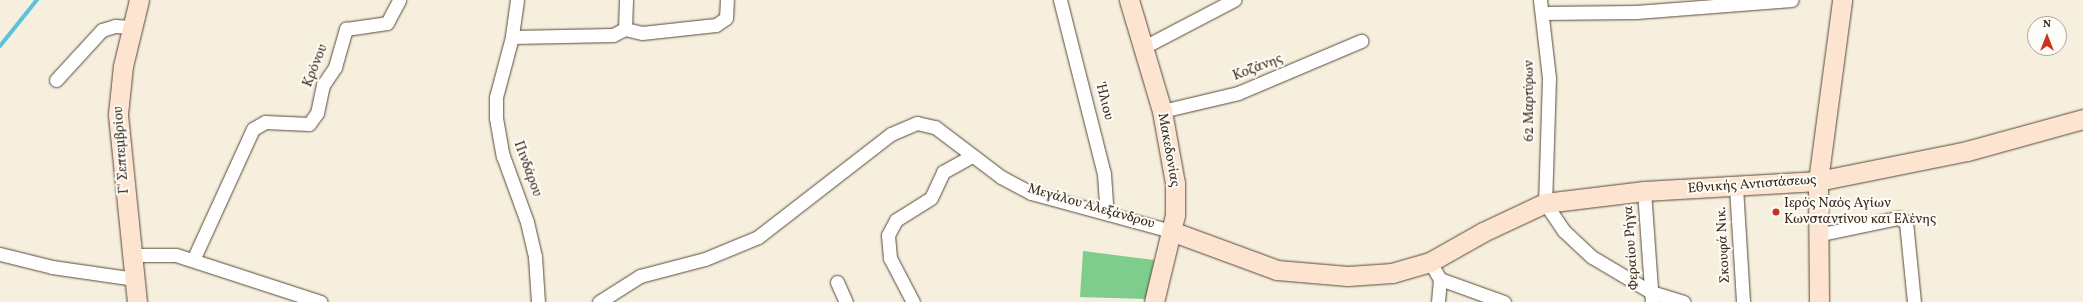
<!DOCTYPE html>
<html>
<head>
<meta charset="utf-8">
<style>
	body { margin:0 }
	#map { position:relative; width:2083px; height:302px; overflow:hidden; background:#f6efdd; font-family:Vollkorn,serif }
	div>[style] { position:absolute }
	.green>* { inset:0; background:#7fcd8d }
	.stream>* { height:3.5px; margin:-1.75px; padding:0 1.75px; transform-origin:1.75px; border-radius:1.75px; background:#5dc1db }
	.roads { filter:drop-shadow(0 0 1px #57483b) drop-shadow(0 0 1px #57483b) }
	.street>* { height:13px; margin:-6.5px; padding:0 6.5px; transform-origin:6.5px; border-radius:6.5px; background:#fff }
	.secondary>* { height:19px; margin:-9.5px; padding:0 9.5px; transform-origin:9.5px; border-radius:9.5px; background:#fde4d0 }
	.dots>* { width:11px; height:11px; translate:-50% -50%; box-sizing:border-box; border:2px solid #fdfcf7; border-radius:50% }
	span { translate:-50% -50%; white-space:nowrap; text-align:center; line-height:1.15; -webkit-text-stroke:4px #fdfcf7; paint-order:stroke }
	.street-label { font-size:14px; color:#3b2a1e }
	.poi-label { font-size:14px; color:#3b2a1e }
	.left { translate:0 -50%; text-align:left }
	.north { position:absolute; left:2027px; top:16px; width:40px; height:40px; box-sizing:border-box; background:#fdfcf7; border:1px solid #afa8a0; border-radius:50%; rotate:0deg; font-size:11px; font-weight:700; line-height:16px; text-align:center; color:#3b2a1e }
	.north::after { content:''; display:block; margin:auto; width:14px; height:18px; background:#c8321e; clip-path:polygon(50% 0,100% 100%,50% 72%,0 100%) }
</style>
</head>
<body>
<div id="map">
	<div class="green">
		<div style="clip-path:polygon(1083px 251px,1154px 260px,1146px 299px,1080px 297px)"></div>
	</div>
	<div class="stream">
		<div style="left:0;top:46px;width:59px;rotate:-51.2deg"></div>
	</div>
	<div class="roads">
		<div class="street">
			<div style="left:517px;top:0;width:37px;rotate:98deg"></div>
			<div style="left:512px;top:37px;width:62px;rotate:104.9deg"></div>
			<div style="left:496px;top:97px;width:21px;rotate:90deg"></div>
			<div style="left:496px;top:118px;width:39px;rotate:80deg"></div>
			<div style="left:503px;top:156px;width:70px;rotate:70deg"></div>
			<div style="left:527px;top:222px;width:36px;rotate:77deg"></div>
			<div style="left:535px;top:257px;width:45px;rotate:86.2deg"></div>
			<div style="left:1060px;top:0;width:179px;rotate:75.8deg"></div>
			<div style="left:1104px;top:174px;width:39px;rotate:86deg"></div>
			<div style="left:1540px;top:0;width:79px;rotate:83.4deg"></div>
			<div style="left:1549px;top:78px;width:125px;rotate:91.8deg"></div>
			<div style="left:1545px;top:203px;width:34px;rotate:56deg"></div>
			<div style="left:1564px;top:231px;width:38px;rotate:43deg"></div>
			<div style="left:1592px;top:257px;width:69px;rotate:30.7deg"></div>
			<div style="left:1651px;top:292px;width:34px;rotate:17deg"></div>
			<div style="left:1542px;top:13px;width:94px;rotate:-0.6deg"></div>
			<div style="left:1636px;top:12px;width:156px;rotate:-4.4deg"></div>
			<div style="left:625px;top:29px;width:17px;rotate:13deg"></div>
			<div style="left:642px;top:33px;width:74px;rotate:-6.2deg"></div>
			<div style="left:716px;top:25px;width:12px;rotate:-35deg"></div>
			<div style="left:726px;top:18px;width:18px;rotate:-87deg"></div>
			<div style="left:625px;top:29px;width:29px;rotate:-88deg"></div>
			<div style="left:512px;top:37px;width:101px;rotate:-1.1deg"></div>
			<div style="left:613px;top:35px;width:13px;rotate:-27deg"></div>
			<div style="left:1144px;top:47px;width:102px;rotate:-27.6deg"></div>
			<div style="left:56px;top:80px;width:68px;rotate:-47.4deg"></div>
			<div style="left:102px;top:30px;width:14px;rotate:-17deg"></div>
			<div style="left:115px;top:26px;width:17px;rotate:3deg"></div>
			<div style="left:1162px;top:111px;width:78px;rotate:-13.3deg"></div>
			<div style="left:1238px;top:93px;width:134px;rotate:-22.9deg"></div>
			<div style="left:1736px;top:187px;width:115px;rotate:86.5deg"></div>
			<div style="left:1644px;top:191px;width:111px;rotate:85.9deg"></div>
			<div style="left:1817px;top:235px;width:83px;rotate:-11.9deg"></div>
			<div style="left:1898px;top:218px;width:9px;rotate:27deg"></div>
			<div style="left:1906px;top:222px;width:80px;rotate:84.3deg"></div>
			<div style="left:0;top:254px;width:54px;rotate:14deg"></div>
			<div style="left:52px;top:267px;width:84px;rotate:8.2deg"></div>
			<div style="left:132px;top:255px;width:44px"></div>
			<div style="left:176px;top:255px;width:152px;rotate:18deg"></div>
			<div style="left:193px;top:260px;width:144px;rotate:-65.4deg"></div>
			<div style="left:253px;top:129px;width:14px;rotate:-30deg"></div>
			<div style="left:265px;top:122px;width:44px;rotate:2.6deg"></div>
			<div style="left:309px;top:124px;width:14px;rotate:-54deg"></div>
			<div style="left:317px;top:113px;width:29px;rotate:-78deg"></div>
			<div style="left:323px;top:85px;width:22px;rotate:-56deg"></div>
			<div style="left:335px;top:67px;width:40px;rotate:-74deg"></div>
			<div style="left:346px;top:29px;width:41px;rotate:-8.3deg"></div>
			<div style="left:387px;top:23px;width:26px;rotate:-62deg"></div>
			<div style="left:1430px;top:262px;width:20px;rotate:60deg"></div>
			<div style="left:1440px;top:279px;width:68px;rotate:19.8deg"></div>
			<div style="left:837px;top:282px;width:22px;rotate:66deg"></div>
			<div style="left:599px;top:302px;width:49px;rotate:-32.4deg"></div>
			<div style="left:640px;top:276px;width:67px;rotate:-14.7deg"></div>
			<div style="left:705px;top:259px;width:57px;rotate:-22.5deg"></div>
			<div style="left:758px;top:237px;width:168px;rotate:-37.8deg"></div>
			<div style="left:891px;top:134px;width:28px;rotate:-23deg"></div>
			<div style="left:917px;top:123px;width:18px;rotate:13deg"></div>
			<div style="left:935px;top:127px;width:83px;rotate:37.1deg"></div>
			<div style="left:1001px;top:177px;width:34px;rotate:28deg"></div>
			<div style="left:1031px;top:193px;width:145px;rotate:15.2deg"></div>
			<div style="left:913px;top:302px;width:50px;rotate:-117.6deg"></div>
			<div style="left:890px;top:258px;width:23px;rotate:-95deg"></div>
			<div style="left:888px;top:235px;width:17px;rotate:-62deg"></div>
			<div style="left:896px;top:220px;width:41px;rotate:-32.2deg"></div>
			<div style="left:931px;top:198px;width:29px;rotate:-65deg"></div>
			<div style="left:943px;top:172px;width:33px;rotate:-29deg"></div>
			<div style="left:1438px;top:302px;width:23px;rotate:-85deg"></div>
		</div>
		<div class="secondary">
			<div style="left:1129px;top:0;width:116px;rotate:73.4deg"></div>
			<div style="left:1162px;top:111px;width:73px;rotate:79.8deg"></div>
			<div style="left:1175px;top:183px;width:32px;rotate:90deg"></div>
			<div style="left:1175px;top:215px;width:89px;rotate:103.6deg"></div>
			<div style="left:1171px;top:231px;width:113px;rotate:20.2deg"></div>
			<div style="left:1277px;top:270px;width:71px;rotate:4.8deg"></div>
			<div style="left:1348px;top:276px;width:44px;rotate:-3.9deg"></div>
			<div style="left:1392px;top:273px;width:40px;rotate:-16deg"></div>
			<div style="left:1430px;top:262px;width:61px;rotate:-29.5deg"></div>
			<div style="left:1483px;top:232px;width:68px;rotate:-25.1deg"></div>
			<div style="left:1545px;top:203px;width:100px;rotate:-6.9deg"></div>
			<div style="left:1644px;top:191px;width:174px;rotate:-3.3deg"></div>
			<div style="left:1818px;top:181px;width:152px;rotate:-11.4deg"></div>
			<div style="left:1967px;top:151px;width:120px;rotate:-15.4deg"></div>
			<div style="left:137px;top:302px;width:189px;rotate:-95.8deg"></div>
			<div style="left:118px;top:114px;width:48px;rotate:-84.1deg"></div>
			<div style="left:123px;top:66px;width:68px;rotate:-76.4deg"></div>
			<div style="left:1819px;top:302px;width:121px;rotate:-90.5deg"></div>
			<div style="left:1818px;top:181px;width:183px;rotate:-82.4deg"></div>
		</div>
	</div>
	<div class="dots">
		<div style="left:1776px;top:212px;background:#c8321e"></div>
	</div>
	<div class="street-label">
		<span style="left:316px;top:66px;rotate:-68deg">Κρόνου</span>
		<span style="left:1258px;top:68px;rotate:-21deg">Κοζάνης</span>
		<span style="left:1530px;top:101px;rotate:-90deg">62 Μαρτύρων</span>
		<span style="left:1104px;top:102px;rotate:76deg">Ήλιου</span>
		<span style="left:122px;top:150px;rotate:-94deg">Γ' Σεπτεμβρίου</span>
		<span style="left:1168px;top:150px;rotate:80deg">Μακεδονίας</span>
		<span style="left:527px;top:169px;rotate:70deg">Πινδάρου</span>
		<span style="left:1752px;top:185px;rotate:-4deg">Εθνικής Αντιστάσεως</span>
		<span style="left:1091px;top:207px;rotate:16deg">Μεγάλου Αλεξάνδρου</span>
		<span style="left:1724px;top:245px;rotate:-93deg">Σκουφά Νικ.</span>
		<span style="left:1632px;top:248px;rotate:-94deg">Φεραίου Ρήγα</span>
	</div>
	<div class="poi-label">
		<span class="left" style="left:1784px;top:212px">Ιερός Ναός Αγίων<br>Κωνσταντίνου και Ελένης</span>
	</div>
	<div class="north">N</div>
</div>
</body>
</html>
